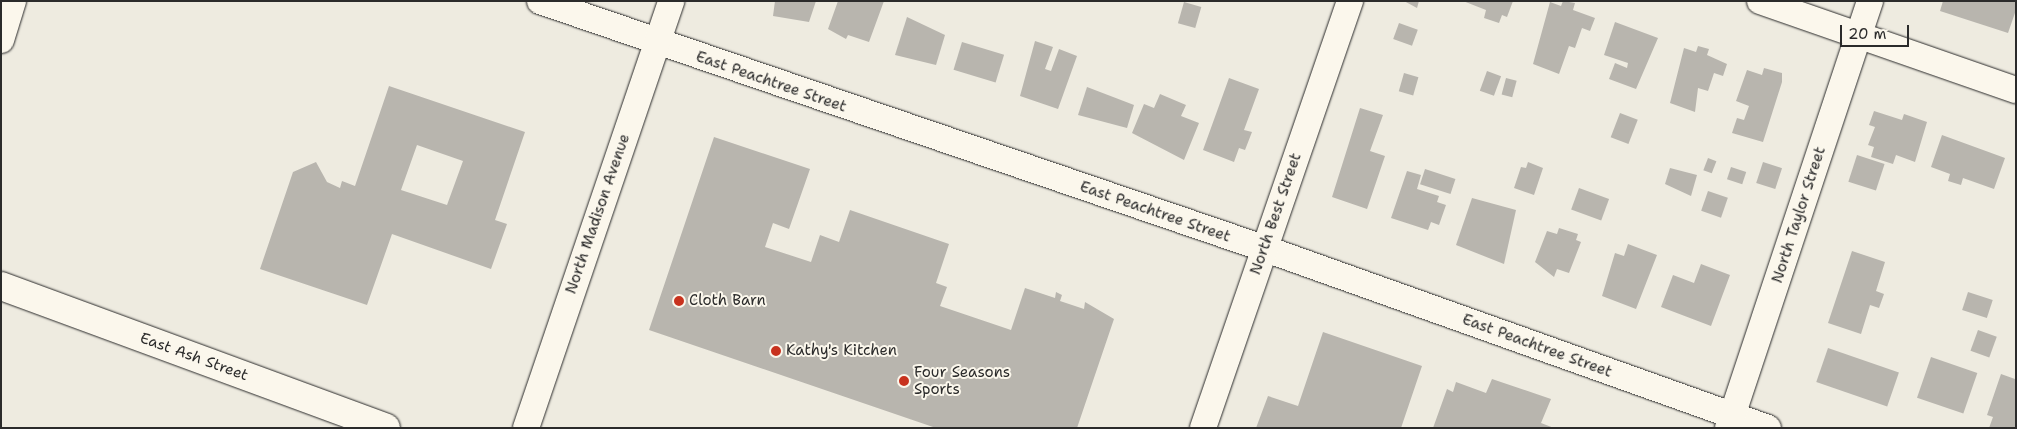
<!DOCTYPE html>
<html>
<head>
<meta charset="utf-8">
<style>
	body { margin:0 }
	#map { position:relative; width:2017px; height:429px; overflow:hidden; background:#eeebe0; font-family:"Shantell Sans",sans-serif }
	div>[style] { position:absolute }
	.building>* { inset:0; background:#b8b5ae; transform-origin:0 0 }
	.roads { filter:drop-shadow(0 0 1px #2b2b2b) drop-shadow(0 0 1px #2b2b2b) }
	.minor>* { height:26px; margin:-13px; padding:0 13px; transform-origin:13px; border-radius:13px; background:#fbf7ec }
	.major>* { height:28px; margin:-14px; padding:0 14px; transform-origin:14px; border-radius:14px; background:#fbf7ec }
	.dots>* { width:14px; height:14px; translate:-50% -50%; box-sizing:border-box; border:2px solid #fbf7ec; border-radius:50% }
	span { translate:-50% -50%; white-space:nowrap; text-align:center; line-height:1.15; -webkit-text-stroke:4px #fbf7ec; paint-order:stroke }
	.street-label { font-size:15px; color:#2b2b2b }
	.poi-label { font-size:15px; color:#2b2b2b }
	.left { translate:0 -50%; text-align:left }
	.frame { position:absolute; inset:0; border:2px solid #2b2b2b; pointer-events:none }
	.scale { position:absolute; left:1840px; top:25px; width:69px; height:22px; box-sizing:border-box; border:2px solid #2b2b2b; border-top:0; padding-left:6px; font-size:15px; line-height:18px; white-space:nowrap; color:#2b2b2b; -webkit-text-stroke:4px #fbf7ec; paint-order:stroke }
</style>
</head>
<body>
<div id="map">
	<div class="building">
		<div style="clip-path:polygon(775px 1px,816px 1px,809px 22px,773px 16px)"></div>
		<div style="clip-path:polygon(838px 1px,884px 1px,869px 42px,848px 35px,846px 39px,828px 29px)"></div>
		<div style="clip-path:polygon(1404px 1px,1419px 1px,1417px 8px)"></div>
		<div style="clip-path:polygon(1463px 1px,1513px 1px,1507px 17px,1502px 15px,1499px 23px,1484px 18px,1486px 10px)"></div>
		<div style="clip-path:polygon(1563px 1px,1575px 3px,1573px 10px,1595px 18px,1590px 31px,1582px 28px,1575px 48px,1569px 46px,1559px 74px,1533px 64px,1550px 2px,1561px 6px)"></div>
		<div style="clip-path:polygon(1943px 1px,2015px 1px,2016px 10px,2008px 33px,1940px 11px)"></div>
		<div style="left:1184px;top:2px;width:18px;height:22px;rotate:16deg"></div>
		<div style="clip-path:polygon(907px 17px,945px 35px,936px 65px,895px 55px)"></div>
		<div style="clip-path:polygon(1615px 22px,1658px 38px,1636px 89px,1609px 79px,1615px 63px,1627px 68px,1628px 63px,1604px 55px)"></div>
		<div style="left:1399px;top:23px;width:20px;height:17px;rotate:20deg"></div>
		<div style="clip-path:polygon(1035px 41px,1053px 47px,1045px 69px,1051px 71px,1059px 49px,1077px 56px,1058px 109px,1020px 96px)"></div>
		<div style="left:962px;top:42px;width:44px;height:29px;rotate:17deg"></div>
		<div style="clip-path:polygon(1698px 46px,1709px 49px,1707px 55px,1727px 64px,1723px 76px,1714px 73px,1708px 91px,1698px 88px,1695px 112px,1670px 103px,1684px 48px,1696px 52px)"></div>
		<div style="clip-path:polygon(1764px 68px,1782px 73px,1782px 82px,1763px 142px,1732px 133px,1737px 118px,1744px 120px,1749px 106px,1736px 101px,1747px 70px,1762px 75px)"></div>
		<div style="left:1487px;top:71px;width:15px;height:21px;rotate:20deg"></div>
		<div style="left:1404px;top:73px;width:15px;height:19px;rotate:16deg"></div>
		<div style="clip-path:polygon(1229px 78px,1259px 89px,1244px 130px,1252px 132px,1245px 150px,1239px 148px,1234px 162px,1203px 150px)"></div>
		<div style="left:1506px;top:78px;width:11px;height:17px;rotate:15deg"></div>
		<div style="clip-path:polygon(evenodd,389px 86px,525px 132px,495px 220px,507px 224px,491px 269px,392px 234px,367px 305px,260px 269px,293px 172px,316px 162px,327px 182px,340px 188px,342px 181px,355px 186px,389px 86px,417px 145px,463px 161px,447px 205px,401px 190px,417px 145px)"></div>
		<div style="clip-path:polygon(1087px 87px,1134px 105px,1127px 128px,1078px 115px)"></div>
		<div style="clip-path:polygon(1160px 94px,1186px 105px,1181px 116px,1199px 123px,1184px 160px,1132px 133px,1144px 104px,1154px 108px)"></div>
		<div style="clip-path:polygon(1360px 108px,1383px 115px,1370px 151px,1385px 156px,1367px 209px,1332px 197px)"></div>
		<div style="clip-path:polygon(1874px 111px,1902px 120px,1904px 114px,1927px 122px,1915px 162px,1896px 155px,1893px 164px,1871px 157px,1874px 147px,1868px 145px,1875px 127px,1869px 125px)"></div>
		<div style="left:1620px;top:113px;width:19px;height:26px;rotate:21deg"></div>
		<div style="clip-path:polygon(1942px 135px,2005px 158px,1994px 189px,1963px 178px,1961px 185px,1948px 181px,1950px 174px,1931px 167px)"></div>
		<div style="clip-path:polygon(714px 137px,810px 169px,789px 229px,773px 223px,765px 247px,811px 262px,820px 235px,839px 242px,850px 210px,949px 244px,936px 283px,947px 287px,940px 306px,1011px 330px,1025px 288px,1055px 298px,1056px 292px,1062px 295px,1060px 301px,1084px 309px,1085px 302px,1114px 319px,1077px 428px,936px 428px,649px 330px)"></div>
		<div style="left:1857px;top:155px;width:29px;height:28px;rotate:18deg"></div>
		<div style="left:1708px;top:158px;width:9px;height:13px;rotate:21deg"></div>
		<div style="clip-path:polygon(1528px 162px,1543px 168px,1534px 195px,1514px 188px,1521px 167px,1526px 168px)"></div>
		<div style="left:1763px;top:162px;width:20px;height:22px;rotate:18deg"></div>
		<div style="left:1731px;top:167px;width:16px;height:13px;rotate:18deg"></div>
		<div style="clip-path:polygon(1670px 168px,1697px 175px,1691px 196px,1665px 184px)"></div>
		<div style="left:1425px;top:169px;width:32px;height:16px;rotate:18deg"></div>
		<div style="clip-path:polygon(1407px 171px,1421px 175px,1417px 189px,1439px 196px,1437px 202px,1446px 205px,1439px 225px,1431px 222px,1428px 230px,1391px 218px)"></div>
		<div style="left:1579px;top:188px;width:32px;height:23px;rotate:20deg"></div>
		<div style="left:1708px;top:191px;width:21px;height:21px;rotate:19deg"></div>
		<div style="clip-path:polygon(1472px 198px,1516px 210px,1504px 264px,1456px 245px)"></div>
		<div style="clip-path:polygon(1559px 228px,1578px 234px,1576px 240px,1581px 242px,1569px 273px,1557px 269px,1554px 277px,1535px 262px,1547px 231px,1557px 234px)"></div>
		<div style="clip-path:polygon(1628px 244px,1657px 255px,1636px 309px,1602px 296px,1615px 253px,1624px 256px)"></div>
		<div style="clip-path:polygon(1852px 251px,1885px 262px,1876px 291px,1884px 294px,1879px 308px,1870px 305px,1861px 334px,1828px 323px)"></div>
		<div style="clip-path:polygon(1701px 264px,1730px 275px,1711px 326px,1661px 307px,1673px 275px,1694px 283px)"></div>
		<div style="left:1968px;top:292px;width:26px;height:19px;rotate:18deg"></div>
		<div style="left:1978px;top:330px;width:20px;height:22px;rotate:20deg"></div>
		<div style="clip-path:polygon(1323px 332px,1422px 366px,1401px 428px,1256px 428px,1268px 396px,1298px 406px)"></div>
		<div style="left:1828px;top:348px;width:75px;height:36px;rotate:19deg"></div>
		<div style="left:1931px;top:357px;width:49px;height:43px;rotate:19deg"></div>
		<div style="clip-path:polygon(2001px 374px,2015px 379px,2016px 428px,1989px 428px,1993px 417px,1987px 415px)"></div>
		<div style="clip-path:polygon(1492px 379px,1551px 399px,1541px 423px,1554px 428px,1433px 428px,1447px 389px,1453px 392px,1456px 382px,1486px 393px)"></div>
	</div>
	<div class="roads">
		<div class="minor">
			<div style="left:540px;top:1px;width:764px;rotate:18.86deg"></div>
			<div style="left:1263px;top:248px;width:536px;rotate:19.62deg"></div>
			<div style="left:1760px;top:1px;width:271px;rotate:19.2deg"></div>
			<div style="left:1px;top:40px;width:41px;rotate:-72.9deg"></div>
			<div style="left:526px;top:428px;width:451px;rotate:-71.2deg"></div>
			<div style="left:1203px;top:428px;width:452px;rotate:-71deg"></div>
			<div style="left:1728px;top:428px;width:450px;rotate:-71.6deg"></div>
		</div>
		<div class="major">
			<div style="left:1px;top:286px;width:410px;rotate:20.2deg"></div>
		</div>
	</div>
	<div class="dots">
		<div style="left:679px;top:301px;background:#c8321e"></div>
		<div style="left:776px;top:351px;background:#c8321e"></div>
		<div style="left:904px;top:381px;background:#c8321e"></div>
	</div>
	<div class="street-label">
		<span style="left:771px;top:82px;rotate:19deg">East Peachtree Street</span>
		<span style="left:1155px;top:212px;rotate:19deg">East Peachtree Street</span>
		<span style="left:598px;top:214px;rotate:-71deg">North Madison Avenue</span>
		<span style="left:1276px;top:214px;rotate:-71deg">North Best Street</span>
		<span style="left:1799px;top:215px;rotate:-72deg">North Taylor Street</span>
		<span style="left:1537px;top:346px;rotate:20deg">East Peachtree Street</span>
		<span style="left:194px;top:357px;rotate:20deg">East Ash Street</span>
	</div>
	<div class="poi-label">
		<span class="left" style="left:689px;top:301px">Cloth Barn</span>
		<span class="left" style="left:786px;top:351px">Kathy's Kitchen</span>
		<span class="left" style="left:914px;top:381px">Four Seasons<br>Sports</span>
	</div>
	<div class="frame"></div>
	<div class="scale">20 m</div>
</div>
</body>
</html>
